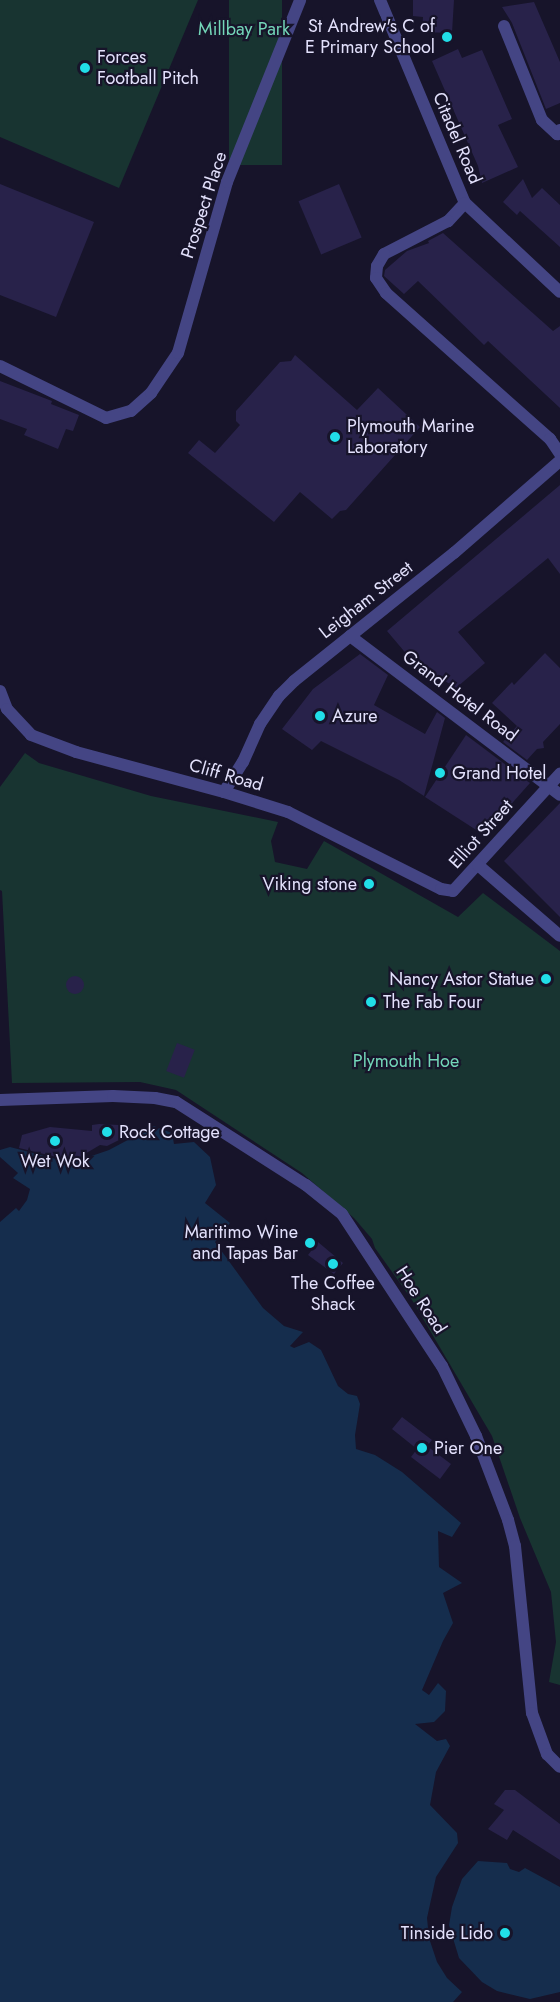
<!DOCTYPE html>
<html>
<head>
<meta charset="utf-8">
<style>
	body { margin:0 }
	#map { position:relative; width:560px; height:2002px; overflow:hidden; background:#17142a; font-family:Jost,sans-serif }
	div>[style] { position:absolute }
	.green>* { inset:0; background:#183431; transform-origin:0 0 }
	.water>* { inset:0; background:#152d4d }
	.building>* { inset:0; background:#28224a; transform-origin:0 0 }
	.round { border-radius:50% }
	.minor>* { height:12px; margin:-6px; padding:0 6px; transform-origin:6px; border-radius:6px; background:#444584 }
	.dots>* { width:16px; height:16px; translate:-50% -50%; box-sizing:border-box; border:3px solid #17142a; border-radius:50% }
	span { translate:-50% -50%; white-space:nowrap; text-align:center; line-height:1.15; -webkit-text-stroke:4.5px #17142a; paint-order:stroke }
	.poi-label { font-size:18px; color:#e3e1fc }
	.right { translate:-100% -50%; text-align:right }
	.left { translate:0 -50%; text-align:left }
	.park-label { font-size:18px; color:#73d6b8 }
	.street-label { font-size:18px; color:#e3e1fc }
</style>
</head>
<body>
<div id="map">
	<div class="green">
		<div style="clip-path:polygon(0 0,198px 0,119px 188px,0 137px)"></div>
		<div style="left:229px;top:0;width:53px;height:165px"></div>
		<div style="clip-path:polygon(25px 753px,39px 763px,151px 796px,278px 822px,271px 841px,275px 862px,307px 869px,324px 841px,458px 917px,483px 893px,560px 951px,560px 1685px,549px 1682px,556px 1642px,551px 1592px,520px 1518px,492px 1436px,412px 1300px,375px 1248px,372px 1239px,354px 1218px,302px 1173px,176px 1090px,140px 1082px,12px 1083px,2px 891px,0 890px,0 787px)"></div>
	</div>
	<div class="water">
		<div style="clip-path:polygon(154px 1126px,172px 1133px,174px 1144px,194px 1142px,210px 1157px,216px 1185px,205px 1203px,230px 1223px,215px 1242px,263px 1308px,284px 1326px,303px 1332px,290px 1346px,294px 1348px,309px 1342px,321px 1350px,338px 1386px,348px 1394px,357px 1396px,360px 1404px,355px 1435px,356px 1449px,375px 1455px,402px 1472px,461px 1523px,452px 1537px,438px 1531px,439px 1567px,462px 1583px,443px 1593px,453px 1623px,443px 1641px,422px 1690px,429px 1695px,438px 1683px,446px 1691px,445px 1711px,434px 1722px,415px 1724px,437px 1741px,446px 1739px,450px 1746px,436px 1772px,430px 1805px,457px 1833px,458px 1843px,436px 1877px,427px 1918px,429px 1938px,437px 1962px,447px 1978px,462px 1992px,453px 2002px,0 2002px,0 1222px,16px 1208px,19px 1211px,27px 1200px,30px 1189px,13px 1178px,18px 1173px,0 1157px,0 1150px,10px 1147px,71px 1163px,109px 1150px)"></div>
		<div style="clip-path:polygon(478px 1861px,507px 1863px,510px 1869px,519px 1872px,525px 1868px,560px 1887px,560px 1992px,530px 1999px,497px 1991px,482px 1982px,459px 1958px,449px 1925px,452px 1907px,462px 1879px)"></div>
	</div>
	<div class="building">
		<div style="clip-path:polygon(413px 0,454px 0,452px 33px,422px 32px,423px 17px,413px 16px)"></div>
		<div style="clip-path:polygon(534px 2px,560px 62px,560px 103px,546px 109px,512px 23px,502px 7px)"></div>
		<div style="clip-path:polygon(458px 49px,462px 58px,482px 50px,512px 119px,498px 125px,518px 167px,482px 183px,478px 166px,432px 61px)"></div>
		<div style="clip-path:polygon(523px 179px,532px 198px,542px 188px,560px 205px,560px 247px,520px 211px,517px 215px,503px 202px)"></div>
		<div style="clip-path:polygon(0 184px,94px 222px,56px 317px,0 295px)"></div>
		<div style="left:339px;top:184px;width:58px;height:44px;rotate:67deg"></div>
		<div style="clip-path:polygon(443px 233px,553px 331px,560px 326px,560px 408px,488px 341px,484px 345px,418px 281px,404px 294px,384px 276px,385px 270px,407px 251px,429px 243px,428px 241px)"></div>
		<div style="clip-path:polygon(295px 355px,357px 410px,378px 388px,420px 427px,346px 510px,340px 511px,332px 519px,300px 492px,274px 522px,188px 453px,199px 440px,215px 453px,240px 425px,236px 421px,236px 411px,280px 362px,291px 361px)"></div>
		<div style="clip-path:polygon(0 381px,52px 401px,51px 404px,79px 415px,73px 431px,66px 429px,58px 449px,24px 435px,27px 429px,0 419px)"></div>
		<div style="clip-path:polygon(560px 485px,560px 574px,548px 558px,458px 632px,485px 663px,456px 688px,423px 667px,420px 670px,387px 631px)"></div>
		<div style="clip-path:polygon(545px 653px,560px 668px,560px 724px,543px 742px,544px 748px,537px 749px,527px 760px,503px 742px,517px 726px,492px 703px,512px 682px,514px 685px)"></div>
		<div style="clip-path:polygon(360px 654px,388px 675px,374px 705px,425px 734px,437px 712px,445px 718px,424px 796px,399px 780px,321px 741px,312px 750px,282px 729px,313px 689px)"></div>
		<div style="clip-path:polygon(466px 735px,530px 783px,484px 835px,425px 797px)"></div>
		<div style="clip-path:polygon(560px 803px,560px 917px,504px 861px)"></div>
		<div class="round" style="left:66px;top:976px;width:18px;height:18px"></div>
		<div style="left:177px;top:1043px;width:19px;height:30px;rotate:21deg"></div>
		<div style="clip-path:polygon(99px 1124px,119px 1125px,123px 1138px,107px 1146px,100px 1145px,73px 1161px,19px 1148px,22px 1135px,50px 1127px,92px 1131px,92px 1125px)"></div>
		<div style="clip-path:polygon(318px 1242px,343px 1263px,334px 1274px,308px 1255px)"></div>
		<div style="clip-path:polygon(402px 1417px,432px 1440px,427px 1446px,451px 1464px,440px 1479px,411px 1457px,417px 1449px,392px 1429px)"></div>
		<div style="clip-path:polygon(505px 1790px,515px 1790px,560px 1824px,560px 1860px,513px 1830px,507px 1840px,488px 1829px,504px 1810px,494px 1804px)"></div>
	</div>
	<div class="minor">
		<div style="left:380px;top:0;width:220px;rotate:67.3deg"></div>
		<div style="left:465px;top:203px;width:130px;rotate:43.1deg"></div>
		<div style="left:504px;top:26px;width:101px;rotate:68deg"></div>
		<div style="left:542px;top:120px;width:21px;rotate:43deg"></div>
		<div style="left:557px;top:134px;width:5px;rotate:-53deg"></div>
		<div style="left:465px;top:203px;width:25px;rotate:133deg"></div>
		<div style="left:448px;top:221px;width:72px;rotate:152.7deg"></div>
		<div style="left:384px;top:254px;width:14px;rotate:120deg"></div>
		<div style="left:377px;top:266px;width:12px;rotate:95deg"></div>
		<div style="left:376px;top:278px;width:18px;rotate:56deg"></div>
		<div style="left:386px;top:293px;width:220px;rotate:41.7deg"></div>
		<div style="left:550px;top:439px;width:18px;rotate:56deg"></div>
		<div style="left:0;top:366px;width:118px;rotate:26.1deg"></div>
		<div style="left:106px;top:418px;width:26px;rotate:-16deg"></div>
		<div style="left:131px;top:411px;width:27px;rotate:-42deg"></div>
		<div style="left:151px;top:393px;width:48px;rotate:-56deg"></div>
		<div style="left:178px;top:353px;width:178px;rotate:-74deg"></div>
		<div style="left:227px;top:182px;width:196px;rotate:-68.1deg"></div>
		<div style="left:350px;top:636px;width:263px;rotate:37.1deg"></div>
		<div style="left:0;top:691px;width:19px;rotate:69deg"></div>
		<div style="left:7px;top:709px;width:35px;rotate:47deg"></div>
		<div style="left:31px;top:735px;width:48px;rotate:20.7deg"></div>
		<div style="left:76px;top:752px;width:153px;rotate:15.1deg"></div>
		<div style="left:224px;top:792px;width:67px;rotate:17.4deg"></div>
		<div style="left:288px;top:812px;width:171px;rotate:26.7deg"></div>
		<div style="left:441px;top:889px;width:12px;rotate:9deg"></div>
		<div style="left:453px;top:891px;width:159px;rotate:-47.6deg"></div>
		<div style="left:224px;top:792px;width:36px;rotate:-58deg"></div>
		<div style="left:243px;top:762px;width:42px;rotate:-65.9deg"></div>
		<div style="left:260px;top:724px;width:34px;rotate:-56deg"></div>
		<div style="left:279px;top:696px;width:21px;rotate:-45deg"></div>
		<div style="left:294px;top:681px;width:205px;rotate:-38.7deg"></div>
		<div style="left:454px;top:553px;width:140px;rotate:-41deg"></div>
		<div style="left:478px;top:865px;width:108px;rotate:40.9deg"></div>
		<div style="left:0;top:1100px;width:113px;rotate:-2deg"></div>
		<div style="left:113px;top:1096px;width:42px;rotate:2.7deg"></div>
		<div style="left:155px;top:1098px;width:21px;rotate:11deg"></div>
		<div style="left:176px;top:1102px;width:154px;rotate:32.6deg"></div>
		<div style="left:306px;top:1185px;width:46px;rotate:38.9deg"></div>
		<div style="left:342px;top:1214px;width:182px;rotate:56.7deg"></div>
		<div style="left:442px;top:1366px;width:78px;rotate:64.1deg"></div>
		<div style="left:476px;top:1436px;width:90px;rotate:69.1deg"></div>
		<div style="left:508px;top:1520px;width:27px;rotate:75deg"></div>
		<div style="left:515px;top:1546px;width:168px;rotate:84.2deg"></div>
		<div style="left:532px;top:1713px;width:44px;rotate:69.9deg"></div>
		<div style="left:547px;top:1754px;width:18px;rotate:45deg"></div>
	</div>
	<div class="dots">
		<div style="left:447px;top:37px;background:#21dee8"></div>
		<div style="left:85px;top:68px;background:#21dee8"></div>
		<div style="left:335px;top:437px;background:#21dee8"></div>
		<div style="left:320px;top:716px;background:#21dee8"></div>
		<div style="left:440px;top:773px;background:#21dee8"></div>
		<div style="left:369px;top:884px;background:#21dee8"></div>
		<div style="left:546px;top:979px;background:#21dee8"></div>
		<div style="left:371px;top:1002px;background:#21dee8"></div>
		<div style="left:107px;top:1132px;background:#21dee8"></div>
		<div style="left:55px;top:1141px;background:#21dee8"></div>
		<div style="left:310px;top:1243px;background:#21dee8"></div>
		<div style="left:333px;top:1264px;background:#21dee8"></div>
		<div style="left:422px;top:1448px;background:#21dee8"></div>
		<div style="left:505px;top:1933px;background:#21dee8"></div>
	</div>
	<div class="poi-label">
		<span class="right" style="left:435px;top:37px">St Andrew's C of<br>E Primary School</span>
		<span class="left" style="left:97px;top:68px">Forces<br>Football Pitch</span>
		<span class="left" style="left:347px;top:437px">Plymouth Marine<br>Laboratory</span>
		<span class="left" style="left:332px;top:716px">Azure</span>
		<span class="left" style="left:452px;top:773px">Grand Hotel</span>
		<span class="right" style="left:357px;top:884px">Viking stone</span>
		<span class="right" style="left:534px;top:979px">Nancy Astor Statue</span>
		<span class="left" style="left:383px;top:1002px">The Fab Four</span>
		<span class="left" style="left:119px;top:1132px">Rock Cottage</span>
		<span style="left:55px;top:1161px">Wet Wok</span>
		<span class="right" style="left:298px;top:1243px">Maritimo Wine<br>and Tapas Bar</span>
		<span style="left:333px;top:1294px">The Coffee<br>Shack</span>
		<span class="left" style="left:434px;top:1448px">Pier One</span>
		<span class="right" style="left:493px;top:1933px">Tinside Lido</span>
	</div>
	<div class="park-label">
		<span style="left:244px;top:29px">Millbay Park</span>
		<span style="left:406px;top:1061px">Plymouth Hoe</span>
	</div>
	<div class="street-label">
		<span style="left:457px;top:138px;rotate:67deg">Citadel Road</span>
		<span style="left:204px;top:205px;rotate:-72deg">Prospect Place</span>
		<span style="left:366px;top:600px;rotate:-38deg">Leigham Street</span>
		<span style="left:460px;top:696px;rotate:37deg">Grand Hotel Road</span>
		<span style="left:226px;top:775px;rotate:16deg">Cliff Road</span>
		<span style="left:481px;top:834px;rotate:-48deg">Elliot Street</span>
		<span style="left:421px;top:1300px;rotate:57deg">Hoe Road</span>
	</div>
</div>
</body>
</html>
